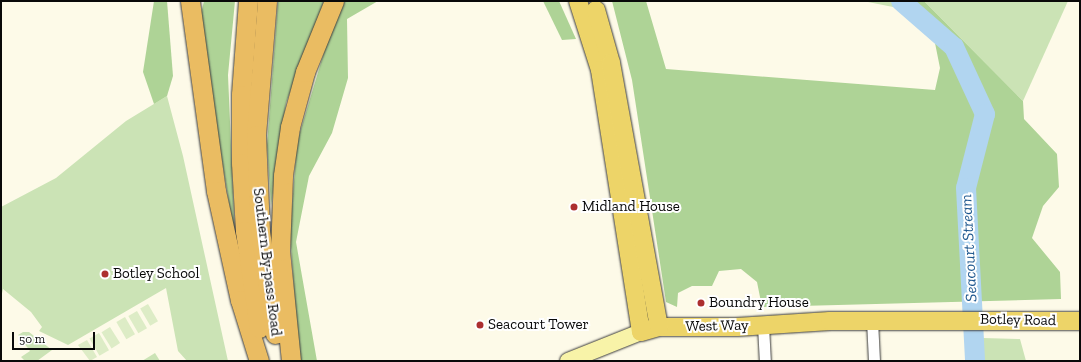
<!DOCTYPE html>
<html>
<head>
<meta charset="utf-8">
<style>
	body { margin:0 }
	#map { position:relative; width:1081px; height:362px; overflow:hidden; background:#fdfae8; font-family:"Zilla Slab",serif }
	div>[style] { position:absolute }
	.green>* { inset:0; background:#cbe3b5 }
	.forest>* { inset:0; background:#aed396 }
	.pitch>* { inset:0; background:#ddecc6; transform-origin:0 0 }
	.river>* { height:20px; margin:-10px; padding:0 10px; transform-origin:10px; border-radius:10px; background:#b1d5f0 }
	.roads { filter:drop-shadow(0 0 1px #3c3c3c) drop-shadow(0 0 1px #3c3c3c) }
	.minor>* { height:11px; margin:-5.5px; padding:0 5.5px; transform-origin:5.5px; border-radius:5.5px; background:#fff }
	.secondary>* { height:16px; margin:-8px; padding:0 8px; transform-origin:8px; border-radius:8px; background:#f8f3a8 }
	.primary>* { height:18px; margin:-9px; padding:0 9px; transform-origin:9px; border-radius:9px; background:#edd468 }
	.trunk>* { height:19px; margin:-9.5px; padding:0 9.5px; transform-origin:9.5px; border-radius:9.5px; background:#eabc62 }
	.dots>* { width:11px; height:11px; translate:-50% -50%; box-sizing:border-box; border:2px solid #fff; border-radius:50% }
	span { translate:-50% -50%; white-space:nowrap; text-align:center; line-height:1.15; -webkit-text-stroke:4px #fff; paint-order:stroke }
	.poi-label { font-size:15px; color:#090909 }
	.left { translate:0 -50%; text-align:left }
	.street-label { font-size:15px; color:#090909 }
	.water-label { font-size:16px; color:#1f588f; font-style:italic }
	.frame { position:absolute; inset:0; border:2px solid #090909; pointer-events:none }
	.scale { position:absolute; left:12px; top:332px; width:83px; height:18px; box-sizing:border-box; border:2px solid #090909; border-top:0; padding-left:5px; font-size:12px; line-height:14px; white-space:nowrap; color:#090909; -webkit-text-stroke:3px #fff; paint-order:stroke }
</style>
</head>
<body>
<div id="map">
	<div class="green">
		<div style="clip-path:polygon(863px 1px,894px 1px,898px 8px)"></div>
		<div style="clip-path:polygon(924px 1px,1068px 1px,1023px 101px)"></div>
		<div style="clip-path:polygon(167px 96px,183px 156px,228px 361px,187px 361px,178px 351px,166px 288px,68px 345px,39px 331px,42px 327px,31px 312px,3px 289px,1px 298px,1px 207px,56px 178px,126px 121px)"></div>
		<div style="clip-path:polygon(23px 332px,29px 332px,52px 350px,37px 361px,25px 361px,21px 357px,30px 351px,18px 335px)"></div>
		<div style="clip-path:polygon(983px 338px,1020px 339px,1026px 361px,984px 361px)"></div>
		<div style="clip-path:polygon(155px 353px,160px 361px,142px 361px)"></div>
	</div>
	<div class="forest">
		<div style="clip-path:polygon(154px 1px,167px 1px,173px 76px,167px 96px,154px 104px,143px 72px)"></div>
		<div style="clip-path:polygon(204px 1px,235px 1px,228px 75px,235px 239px,199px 22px)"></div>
		<div style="clip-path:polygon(278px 1px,324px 1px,286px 103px,271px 206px,267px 145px)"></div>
		<div style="clip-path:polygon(345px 1px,378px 1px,347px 19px,348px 78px,332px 133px,309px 176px,296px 242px,317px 361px,299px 361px,290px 233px,297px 142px,332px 26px)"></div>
		<div style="clip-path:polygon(543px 1px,559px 1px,576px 39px,562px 40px)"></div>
		<div style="clip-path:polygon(612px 1px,646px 1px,666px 69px,935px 90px,940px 68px,934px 38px,894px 1px,924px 1px,1023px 101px,1024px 119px,1057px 154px,1059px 187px,1043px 206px,1032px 238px,1060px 272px,1061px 299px,762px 307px,757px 282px,741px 269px,719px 271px,712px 286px,692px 286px,678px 293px,677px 307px,666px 302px,632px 80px)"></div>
	</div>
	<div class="pitch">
		<div style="left:148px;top:304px;width:20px;height:9px;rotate:60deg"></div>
		<div style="left:137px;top:311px;width:20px;height:10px;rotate:60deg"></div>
		<div style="left:125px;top:317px;width:20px;height:10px;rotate:60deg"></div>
		<div style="left:110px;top:327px;width:19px;height:10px;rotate:58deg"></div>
		<div style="left:99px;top:333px;width:20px;height:11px;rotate:60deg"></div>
		<div style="clip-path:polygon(87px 340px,97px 357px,90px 361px,78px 345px)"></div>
	</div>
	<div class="river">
		<div style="left:901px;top:1px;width:70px;rotate:41deg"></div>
		<div style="left:954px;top:47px;width:74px;rotate:65.2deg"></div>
		<div style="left:985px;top:114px;width:76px;rotate:104.4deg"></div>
		<div style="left:966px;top:188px;width:173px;rotate:87deg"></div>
	</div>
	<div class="roads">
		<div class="minor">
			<div style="left:872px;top:320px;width:41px;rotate:87.2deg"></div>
			<div style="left:763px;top:325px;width:36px;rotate:87deg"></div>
		</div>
		<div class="secondary">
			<div style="left:568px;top:361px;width:79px;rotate:-21.7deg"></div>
		</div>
		<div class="primary">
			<div style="left:578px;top:1px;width:72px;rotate:72.3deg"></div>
			<div style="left:600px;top:70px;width:265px;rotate:81.1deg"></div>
			<div style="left:641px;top:332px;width:19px;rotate:-16deg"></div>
			<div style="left:659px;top:327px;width:78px"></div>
			<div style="left:737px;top:327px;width:93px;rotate:-3.7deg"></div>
			<div style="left:830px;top:321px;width:250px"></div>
			<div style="left:596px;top:10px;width:55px;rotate:74.2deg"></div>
			<div style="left:611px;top:63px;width:268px;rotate:79.7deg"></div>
		</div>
		<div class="trunk">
			<div style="left:190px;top:1px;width:192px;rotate:82.2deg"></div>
			<div style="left:216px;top:191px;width:112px;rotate:77.6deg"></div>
			<div style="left:240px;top:300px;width:64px;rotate:72.7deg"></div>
			<div style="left:248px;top:1px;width:94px;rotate:94.3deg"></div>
			<div style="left:241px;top:95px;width:68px;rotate:90deg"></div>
			<div style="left:241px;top:163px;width:68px;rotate:86.6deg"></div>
			<div style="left:245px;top:231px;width:98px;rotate:81.8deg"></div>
			<div style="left:267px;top:1px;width:134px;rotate:94.7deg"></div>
			<div style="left:256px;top:135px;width:96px;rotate:87.6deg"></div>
			<div style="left:260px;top:231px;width:104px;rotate:81.7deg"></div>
			<div style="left:291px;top:361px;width:111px;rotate:-95.7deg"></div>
			<div style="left:280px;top:251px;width:76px;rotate:-87.7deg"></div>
			<div style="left:283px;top:175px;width:49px;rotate:-81.7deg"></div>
			<div style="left:290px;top:127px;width:57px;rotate:-74.7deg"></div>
			<div style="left:305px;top:72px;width:77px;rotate:-67.8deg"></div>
		</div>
	</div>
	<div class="dots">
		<div style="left:574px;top:207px;background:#ac2f2f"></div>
		<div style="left:105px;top:274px;background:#ac2f2f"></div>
		<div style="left:701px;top:303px;background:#ac2f2f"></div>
		<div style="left:480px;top:325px;background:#ac2f2f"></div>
	</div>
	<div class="poi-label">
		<span class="left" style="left:582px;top:207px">Midland House</span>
		<span class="left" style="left:113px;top:274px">Botley School</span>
		<span class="left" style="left:709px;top:303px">Boundry House</span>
		<span class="left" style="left:488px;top:325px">Seacourt Tower</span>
	</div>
	<div class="street-label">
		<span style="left:267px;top:262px;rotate:83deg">Southern By-pass Road</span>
		<span style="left:1018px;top:320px;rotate:1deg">Botley Road</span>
		<span style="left:717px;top:326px;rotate:-1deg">West Way</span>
	</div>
	<div class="water-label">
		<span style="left:969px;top:248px;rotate:-93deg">Seacourt Stream</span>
	</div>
	<div class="frame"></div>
	<div class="scale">50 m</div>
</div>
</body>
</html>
